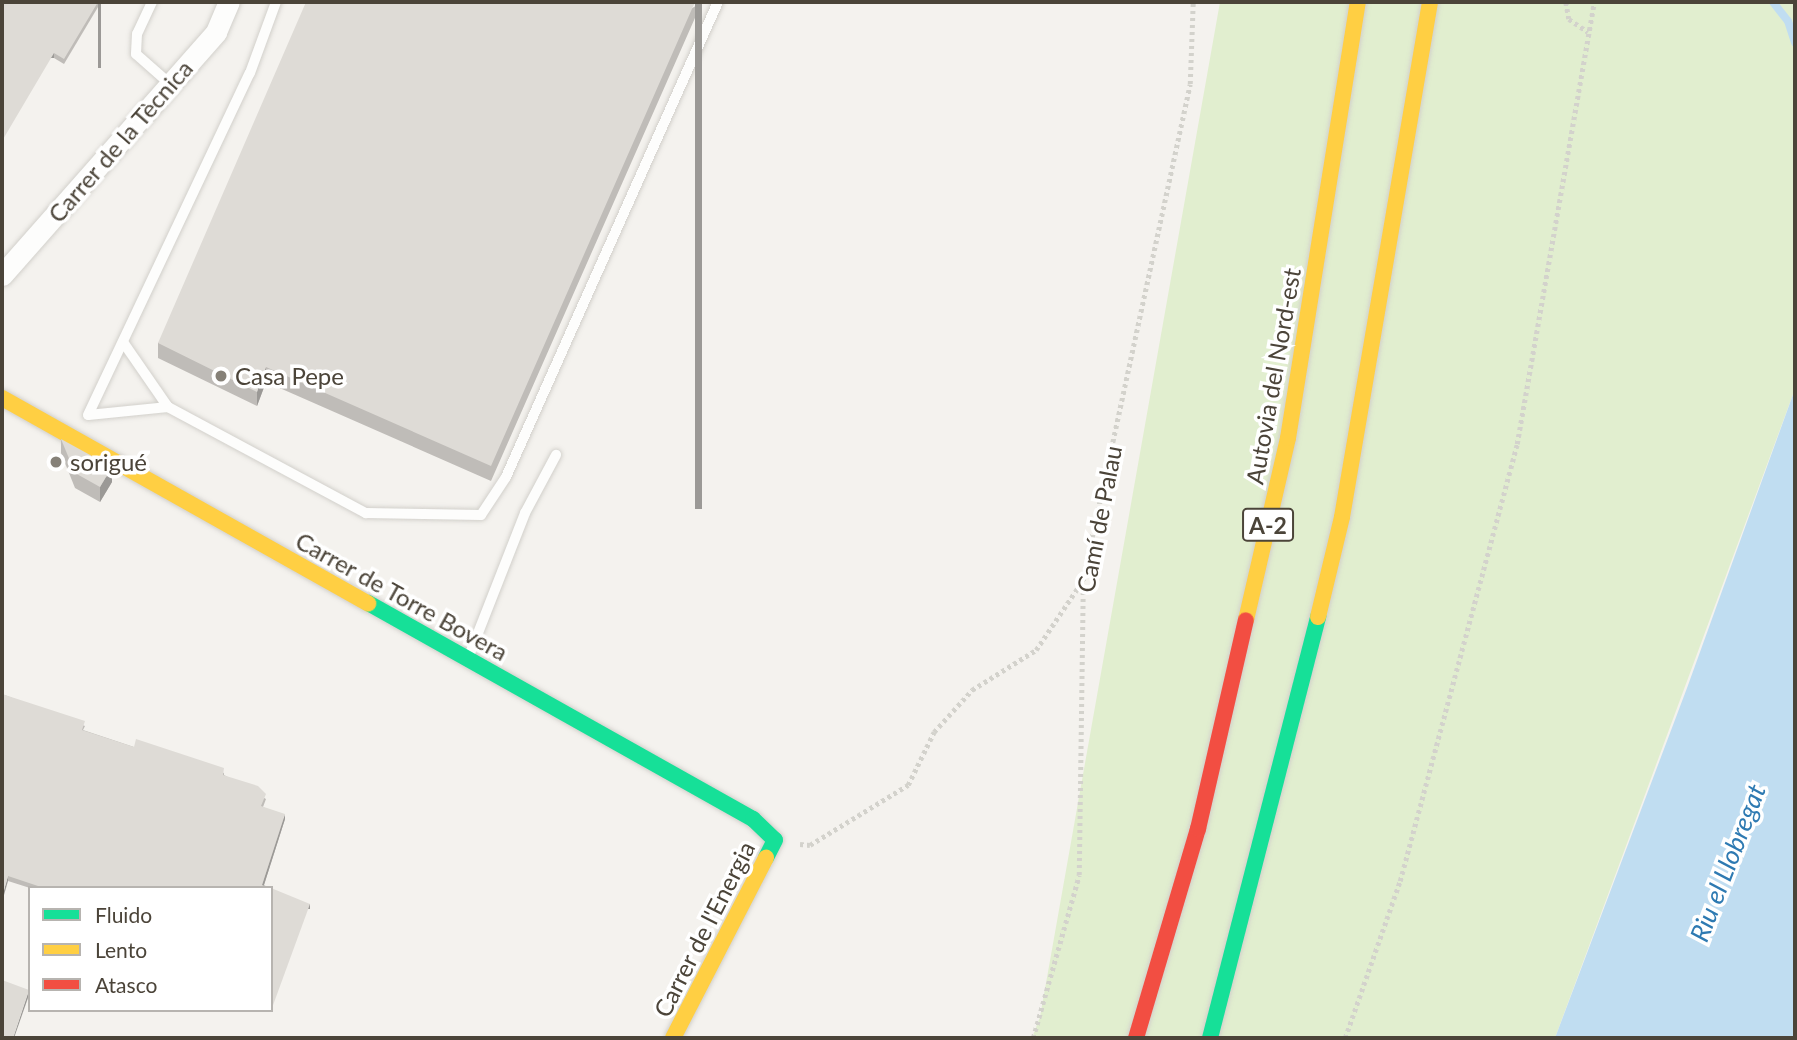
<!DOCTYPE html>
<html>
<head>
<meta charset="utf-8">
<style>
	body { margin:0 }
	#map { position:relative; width:1797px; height:1040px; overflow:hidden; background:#f4f2ee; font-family:Lato,sans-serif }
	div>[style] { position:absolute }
	.green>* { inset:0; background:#e1eecf }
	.water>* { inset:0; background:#c0ddf1 }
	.stream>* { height:8px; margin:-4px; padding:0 4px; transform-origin:4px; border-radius:4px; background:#c0ddf1 }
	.path>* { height:4.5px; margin-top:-2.25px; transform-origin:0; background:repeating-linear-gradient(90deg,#d3d2cc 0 3.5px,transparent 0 7px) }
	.roads { filter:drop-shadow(0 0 2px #d2d0cb) drop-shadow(0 0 2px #d2d0cb) }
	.lane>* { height:10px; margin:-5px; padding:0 5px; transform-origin:5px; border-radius:5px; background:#fdfdfc }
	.street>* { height:21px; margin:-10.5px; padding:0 10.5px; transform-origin:10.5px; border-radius:10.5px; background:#fdfdfc }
	.fast>* { height:16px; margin:-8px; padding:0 8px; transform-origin:8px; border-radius:8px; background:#16e098 }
	.slow>* { height:16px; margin:-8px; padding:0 8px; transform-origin:8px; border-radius:8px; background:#ffcf43 }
	.jam>* { height:16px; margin:-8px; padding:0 8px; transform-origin:8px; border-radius:8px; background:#f24e42 }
	.wall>* { inset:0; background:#bfbcb8 }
	.shaded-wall>* { inset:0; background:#9b9996; transform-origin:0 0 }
	.building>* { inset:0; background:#dedbd6 }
	.dots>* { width:19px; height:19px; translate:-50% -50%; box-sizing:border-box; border:4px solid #fff; border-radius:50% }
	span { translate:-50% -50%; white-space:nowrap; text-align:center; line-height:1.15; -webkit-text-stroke:7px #fff; paint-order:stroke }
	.shield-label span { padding:2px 5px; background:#fff; border:2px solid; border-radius:5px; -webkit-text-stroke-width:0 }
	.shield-label { font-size:23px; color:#4b4439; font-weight:700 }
	.street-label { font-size:24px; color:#4b4439 }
	.poi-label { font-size:24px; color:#4b4439 }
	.left { translate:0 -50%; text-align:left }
	.water-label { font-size:26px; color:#2e7ab2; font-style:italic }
	.frame { position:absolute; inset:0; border:4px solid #4b4439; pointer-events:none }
	.legend { position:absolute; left:28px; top:886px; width:245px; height:126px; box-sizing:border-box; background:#fff; border:2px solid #b7b4b0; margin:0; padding:9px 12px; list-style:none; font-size:21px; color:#4b4439 }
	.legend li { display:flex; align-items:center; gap:14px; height:35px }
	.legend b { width:35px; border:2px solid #b7b4b0 }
</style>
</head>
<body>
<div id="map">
	<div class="green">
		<div style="clip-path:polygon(1220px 2px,1795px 2px,1795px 389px,1555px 1038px,1032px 1038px,1040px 1017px)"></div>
	</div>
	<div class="water">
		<div style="clip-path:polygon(1795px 389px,1795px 1038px,1555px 1038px,1687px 688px)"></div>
	</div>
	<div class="stream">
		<div style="left:1773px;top:2px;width:24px;rotate:52deg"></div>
		<div style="left:1788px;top:21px;width:23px;rotate:72deg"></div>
	</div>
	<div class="path">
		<div style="left:1566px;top:2px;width:17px;rotate:80deg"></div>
		<div style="left:1569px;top:19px;width:23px;rotate:34deg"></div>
		<div style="left:800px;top:844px;width:10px;rotate:6deg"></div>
		<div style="left:810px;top:845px;width:115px;rotate:-31.5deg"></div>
		<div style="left:908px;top:785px;width:59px;rotate:-63.9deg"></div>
		<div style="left:934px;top:732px;width:57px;rotate:-47.9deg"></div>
		<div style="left:972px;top:690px;width:75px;rotate:-32deg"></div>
		<div style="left:1036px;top:650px;width:84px;rotate:-56.1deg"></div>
		<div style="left:1033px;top:1038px;width:169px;rotate:-74.2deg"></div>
		<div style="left:1079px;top:875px;width:296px;rotate:-89.2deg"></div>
		<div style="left:1083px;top:579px;width:506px;rotate:-77.8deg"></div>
		<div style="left:1190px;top:84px;width:82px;rotate:-87.9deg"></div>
		<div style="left:1345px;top:1038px;width:166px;rotate:-70.7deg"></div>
		<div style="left:1400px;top:881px;width:452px;rotate:-75deg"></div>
		<div style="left:1517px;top:444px;width:449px;rotate:-80.1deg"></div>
	</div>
	<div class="roads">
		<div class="lane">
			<div style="left:152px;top:2px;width:35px;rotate:115deg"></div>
			<div style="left:137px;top:34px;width:20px;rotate:93deg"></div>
			<div style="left:136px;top:54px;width:45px;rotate:41.4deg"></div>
			<div style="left:123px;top:342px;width:79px;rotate:55.3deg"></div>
			<div style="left:168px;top:407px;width:225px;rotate:28.2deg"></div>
			<div style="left:366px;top:513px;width:115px;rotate:1deg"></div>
			<div style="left:481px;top:515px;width:45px;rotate:-56.7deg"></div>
			<div style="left:506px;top:477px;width:520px;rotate:-65.95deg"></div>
			<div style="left:168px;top:407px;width:80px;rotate:174.3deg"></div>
			<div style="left:88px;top:415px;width:378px;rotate:-64.7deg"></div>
			<div style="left:250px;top:73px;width:76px;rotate:-69.9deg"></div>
			<div style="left:469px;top:656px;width:154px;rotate:-68.6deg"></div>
			<div style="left:525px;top:513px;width:66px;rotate:-61.9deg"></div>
		</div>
		<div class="street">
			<div style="left:2px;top:275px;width:324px;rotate:-48.6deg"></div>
			<div style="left:216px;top:32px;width:33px;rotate:-67deg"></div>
		</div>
		<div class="fast">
			<div style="left:368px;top:603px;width:441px;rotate:29.3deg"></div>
			<div style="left:753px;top:819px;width:30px;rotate:44deg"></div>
			<div style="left:775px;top:840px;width:20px;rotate:117deg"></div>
			<div style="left:1210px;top:1038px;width:435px;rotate:-75.6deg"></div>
		</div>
		<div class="slow">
			<div style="left:2px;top:398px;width:420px;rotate:29.3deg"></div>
			<div style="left:1318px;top:617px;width:103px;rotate:-76.5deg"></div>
			<div style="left:1342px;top:517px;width:522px;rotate:-80.3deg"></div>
			<div style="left:1246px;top:620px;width:187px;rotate:-77deg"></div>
			<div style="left:1288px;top:438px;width:442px;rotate:-80.9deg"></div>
			<div style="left:673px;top:1038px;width:203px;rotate:-62.7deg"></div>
		</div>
		<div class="jam">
			<div style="left:1136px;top:1038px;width:218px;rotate:-73.5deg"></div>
			<div style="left:1198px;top:829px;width:214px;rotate:-77.1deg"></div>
		</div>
	</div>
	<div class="wall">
		<div style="clip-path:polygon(2px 2px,101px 2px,64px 64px,54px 58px)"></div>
		<div style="clip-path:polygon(702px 2px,491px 481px,266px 382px,257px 406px,158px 358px,158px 343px)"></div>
		<div style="clip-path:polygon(61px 439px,112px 482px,100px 502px,75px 488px,61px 453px)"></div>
		<div style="clip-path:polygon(2px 694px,85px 726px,83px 730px,134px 747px,224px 773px,224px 775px,266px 799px,263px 807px,285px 819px,264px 885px,269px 888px,30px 888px,8px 881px)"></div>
	</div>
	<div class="shaded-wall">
		<div style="left:98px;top:2px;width:3px;height:66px"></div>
		<div style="left:695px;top:2px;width:7px;height:507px"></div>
		<div style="left:54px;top:53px;width:5px;height:102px;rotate:90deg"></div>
		<div style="clip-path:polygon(266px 367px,266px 382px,257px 406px,257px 392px)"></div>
		<div style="clip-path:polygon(112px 467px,112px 482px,100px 502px,100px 487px)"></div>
		<div style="clip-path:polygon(285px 814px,285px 819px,263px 888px,262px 885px)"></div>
		<div style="clip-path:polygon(8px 876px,8px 881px,2px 902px,2px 897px)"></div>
		<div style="left:310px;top:904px;width:5px;height:111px;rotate:90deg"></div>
		<div style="clip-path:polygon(29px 990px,29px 995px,14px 1038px,13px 1038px)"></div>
	</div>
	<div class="building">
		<div style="clip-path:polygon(2px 2px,98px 2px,64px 59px,54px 53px,2px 141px)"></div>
		<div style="clip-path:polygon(306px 2px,695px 2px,491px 466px,266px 367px,257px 392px,158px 343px)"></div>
		<div style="clip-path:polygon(61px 439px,112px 467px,100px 487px,75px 473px)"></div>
		<div style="clip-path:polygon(2px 694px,85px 721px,82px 730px,134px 747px,136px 739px,224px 768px,223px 775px,258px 786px,266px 794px,261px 806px,285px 814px,262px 885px,269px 888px,44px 888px,8px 876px,2px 897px)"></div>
		<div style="clip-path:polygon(271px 888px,310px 904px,272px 1008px,271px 1007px)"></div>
		<div style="clip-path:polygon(2px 980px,29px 990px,13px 1038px,2px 1038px)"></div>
	</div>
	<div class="dots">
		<div style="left:221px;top:376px;background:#868178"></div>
		<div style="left:56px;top:462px;background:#868178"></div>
	</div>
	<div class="shield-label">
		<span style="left:1268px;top:525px">A-2</span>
	</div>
	<div class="street-label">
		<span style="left:120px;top:141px;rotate:-49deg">Carrer de la Tècnica</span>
		<span style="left:1273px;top:376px;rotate:-80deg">Autovia del Nord-est</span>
		<span style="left:1099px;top:519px;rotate:-79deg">Camí de Palau</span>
		<span style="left:402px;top:596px;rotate:29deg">Carrer de Torre Bovera</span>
		<span style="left:704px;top:929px;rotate:-63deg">Carrer de l'Energia</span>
	</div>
	<div class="poi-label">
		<span class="left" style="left:235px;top:376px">Casa Pepe</span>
		<span class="left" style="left:70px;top:462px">sorigué</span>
	</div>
	<div class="water-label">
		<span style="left:1728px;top:863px;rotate:-69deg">Riu el Llobregat</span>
	</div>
	<div class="frame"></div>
	<ul class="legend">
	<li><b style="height:9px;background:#16e098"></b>Fluido</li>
	<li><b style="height:9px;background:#ffcf43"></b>Lento</li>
	<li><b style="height:9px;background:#f24e42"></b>Atasco</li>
	</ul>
</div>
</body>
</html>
